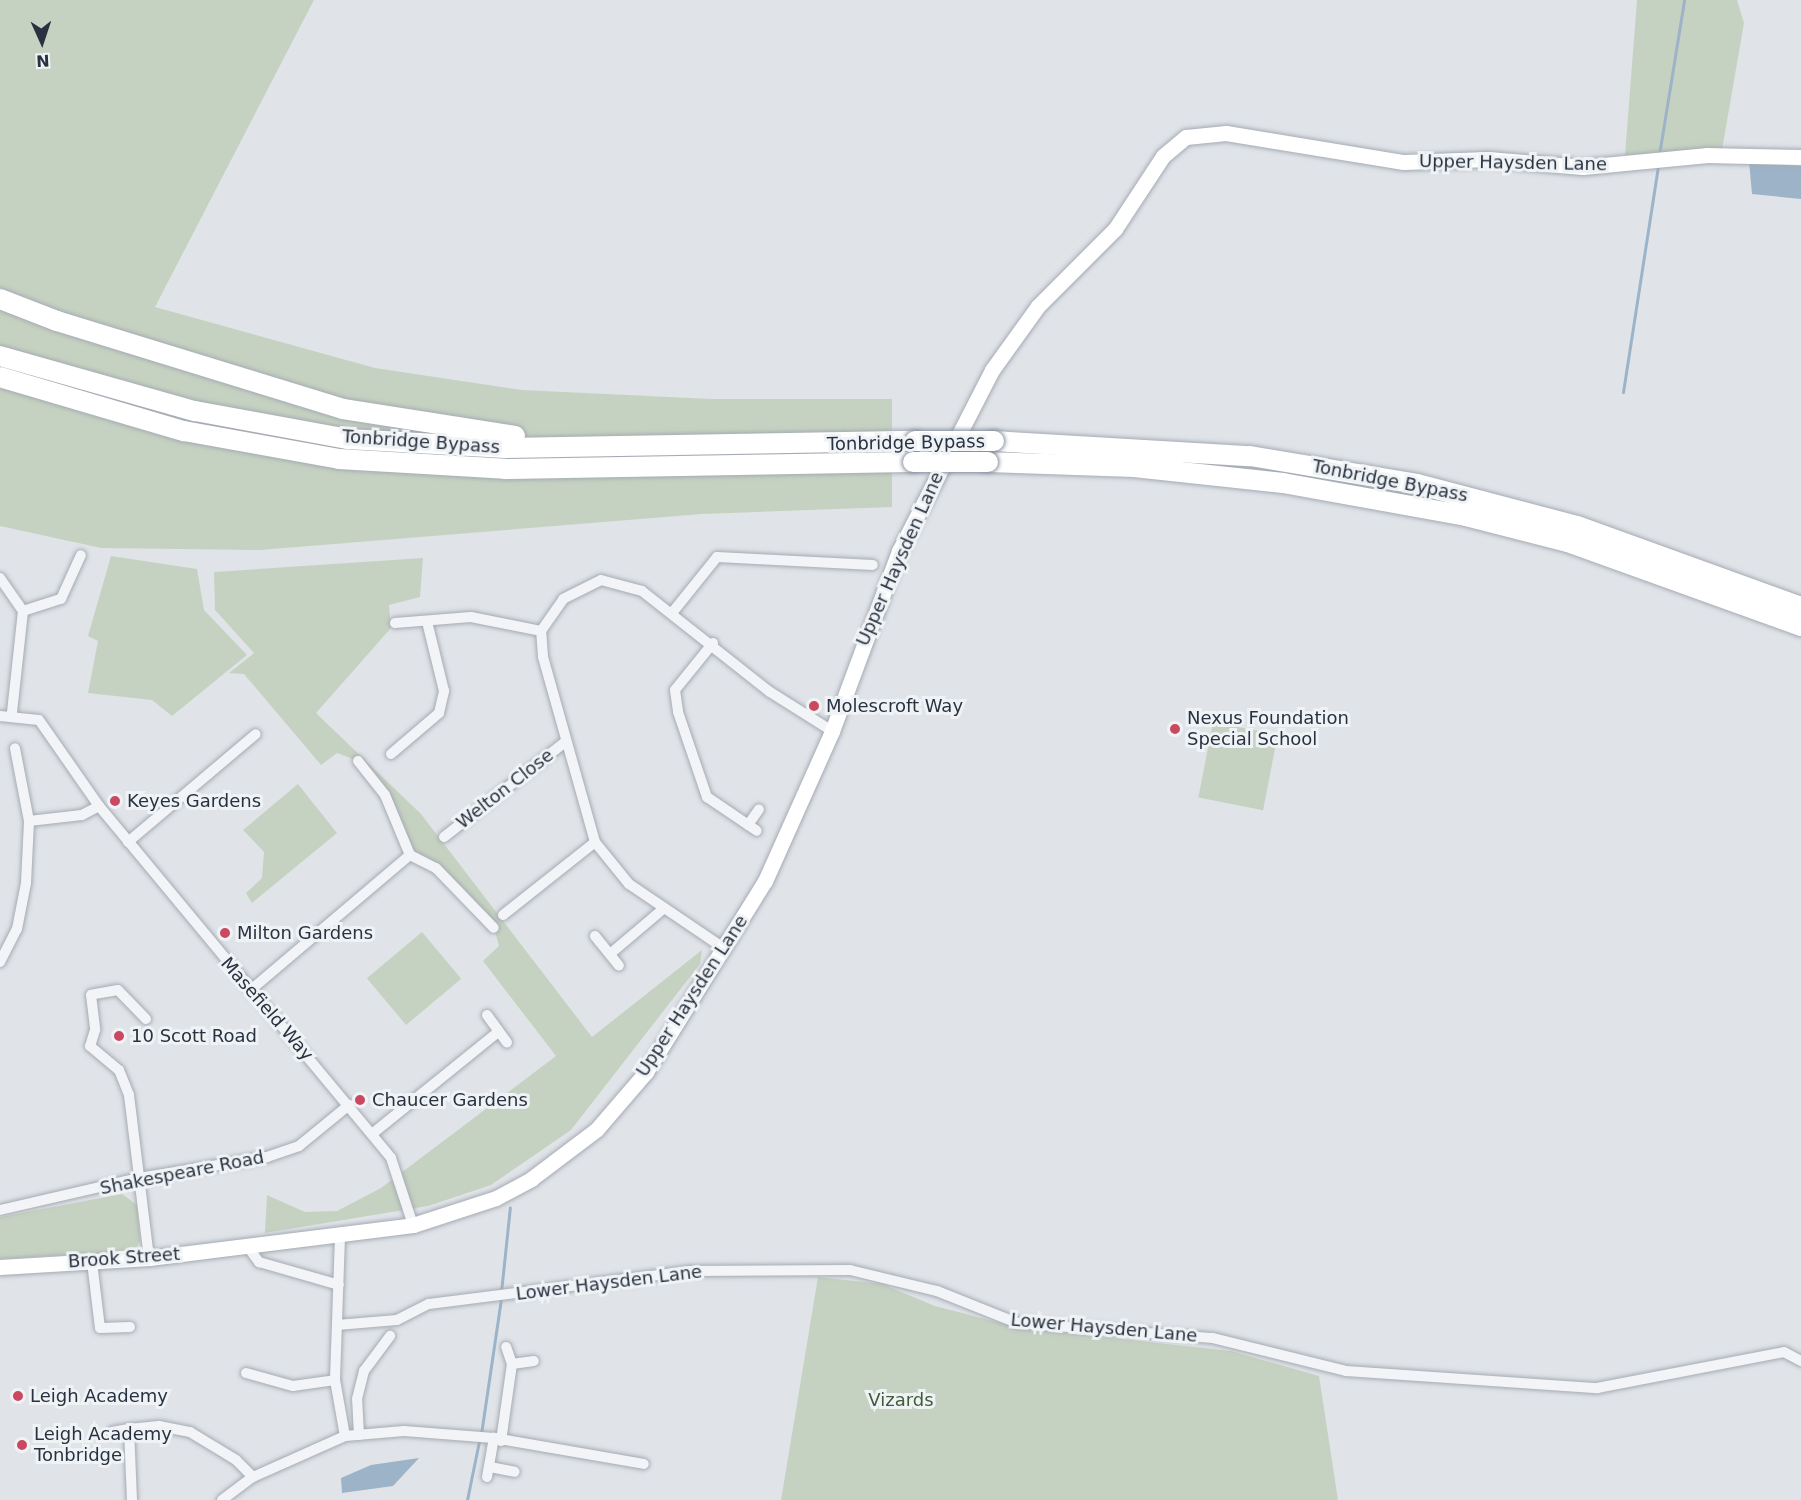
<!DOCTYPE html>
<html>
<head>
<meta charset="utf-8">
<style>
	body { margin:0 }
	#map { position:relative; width:1801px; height:1500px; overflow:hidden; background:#e0e4e9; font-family:"DejaVu Sans",sans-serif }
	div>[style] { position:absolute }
	.green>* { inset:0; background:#c6d2c1; transform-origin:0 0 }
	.water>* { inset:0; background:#9cb3c8 }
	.stream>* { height:3px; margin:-1.5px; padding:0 1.5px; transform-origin:1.5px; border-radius:1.5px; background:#9cb3c8 }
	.roads { filter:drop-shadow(0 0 2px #a5abb3) drop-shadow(0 0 2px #a5abb3) }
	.street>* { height:10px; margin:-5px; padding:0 5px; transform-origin:5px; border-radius:5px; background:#f3f4f7 }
	.secondary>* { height:15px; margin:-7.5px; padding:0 7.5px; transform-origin:7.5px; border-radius:7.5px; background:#fff }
	.highway>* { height:20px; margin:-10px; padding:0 10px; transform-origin:10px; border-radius:10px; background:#fff }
	.bridges { filter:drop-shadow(0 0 2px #88929f) drop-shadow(0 0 2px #88929f) }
	.highway-bridge>* { height:20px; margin:-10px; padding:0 10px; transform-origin:10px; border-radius:10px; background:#fff }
	.dots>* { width:16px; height:16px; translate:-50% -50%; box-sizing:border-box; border:3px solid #f0f3f6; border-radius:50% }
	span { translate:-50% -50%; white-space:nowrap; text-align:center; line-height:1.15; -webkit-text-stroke:6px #f0f3f6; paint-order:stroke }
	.street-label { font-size:18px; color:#293240 }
	.poi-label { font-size:18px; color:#293240 }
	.left { translate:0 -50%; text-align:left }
	.park-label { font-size:18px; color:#3f5b37 }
	.north { position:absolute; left:12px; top:12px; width:60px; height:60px; -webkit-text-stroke:4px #f0f3f6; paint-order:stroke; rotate:177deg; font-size:16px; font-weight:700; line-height:24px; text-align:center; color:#293240 }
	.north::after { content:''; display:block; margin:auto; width:21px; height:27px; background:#293240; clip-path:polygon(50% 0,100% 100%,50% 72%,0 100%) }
</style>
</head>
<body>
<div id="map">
	<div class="green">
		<div style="clip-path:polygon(0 0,314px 0,155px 307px,375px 368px,522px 390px,711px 399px,892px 399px,892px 507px,702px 514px,260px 550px,101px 548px,0 526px)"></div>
		<div style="clip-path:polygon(1637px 0,1737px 0,1744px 23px,1722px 150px,1625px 155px)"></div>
		<div style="clip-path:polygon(111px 556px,197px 569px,204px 610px,247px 655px,172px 716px,152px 700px,88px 693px,98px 641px,88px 636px)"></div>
		<div style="clip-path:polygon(423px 558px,420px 597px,389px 605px,391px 628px,316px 713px,421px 814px,592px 1037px,702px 950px,700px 964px,571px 1130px,491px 1185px,428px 1206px,265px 1233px,267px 1195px,305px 1212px,337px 1211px,381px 1188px,556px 1056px,483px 961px,499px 946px,494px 928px,412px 849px,385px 795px,358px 761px,337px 753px,321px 765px,244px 674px,229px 673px,254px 653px,215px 610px,214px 572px)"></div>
		<div style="left:1213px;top:722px;width:66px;height:77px;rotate:11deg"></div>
		<div style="clip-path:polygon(298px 784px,337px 833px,252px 903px,246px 893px,262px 878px,264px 852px,243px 830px)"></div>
		<div style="left:422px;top:932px;width:61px;height:72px;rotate:50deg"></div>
		<div style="clip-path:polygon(122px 1194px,137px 1205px,140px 1241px,135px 1251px,0 1259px,0 1217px)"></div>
		<div style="clip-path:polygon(818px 1277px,882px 1284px,935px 1306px,1020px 1328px,1231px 1351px,1319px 1376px,1338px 1500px,781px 1500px)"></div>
	</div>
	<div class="water">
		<div style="clip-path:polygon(1749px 162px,1801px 166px,1801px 199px,1752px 194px)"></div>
		<div style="clip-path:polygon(419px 1458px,393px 1486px,342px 1493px,341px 1478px,371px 1465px)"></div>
	</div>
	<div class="stream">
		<div style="left:1659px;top:155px;width:157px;rotate:-80.8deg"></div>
		<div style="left:1623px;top:392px;width:230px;rotate:-81.2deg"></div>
		<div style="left:501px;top:1292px;width:85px;rotate:-84deg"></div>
		<div style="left:481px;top:1434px;width:137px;rotate:-81.6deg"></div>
		<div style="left:467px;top:1500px;width:60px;rotate:-78.5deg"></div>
	</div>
	<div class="roads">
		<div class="street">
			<div style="left:0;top:578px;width:40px;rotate:55.1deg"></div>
			<div style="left:23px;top:611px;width:103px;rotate:96.2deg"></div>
			<div style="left:23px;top:611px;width:40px;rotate:-18deg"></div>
			<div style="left:61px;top:599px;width:48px;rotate:-65.6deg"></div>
			<div style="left:672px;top:613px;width:72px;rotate:-51.2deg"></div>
			<div style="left:717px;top:557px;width:156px;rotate:2.9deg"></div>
			<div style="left:395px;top:623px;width:76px;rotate:-4.5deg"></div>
			<div style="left:471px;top:617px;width:71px;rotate:11.3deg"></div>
			<div style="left:713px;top:643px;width:60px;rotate:129deg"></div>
			<div style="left:675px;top:690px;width:22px;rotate:82deg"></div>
			<div style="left:678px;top:712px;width:90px;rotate:71.2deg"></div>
			<div style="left:707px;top:797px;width:60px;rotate:34.2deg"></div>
			<div style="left:0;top:716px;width:39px;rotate:6deg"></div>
			<div style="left:39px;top:720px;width:105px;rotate:55.1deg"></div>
			<div style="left:391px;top:754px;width:63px;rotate:-40.5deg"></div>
			<div style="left:439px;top:713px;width:23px;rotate:-77deg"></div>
			<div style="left:444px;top:691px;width:71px;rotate:-103.8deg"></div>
			<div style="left:358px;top:761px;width:43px;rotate:51.5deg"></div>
			<div style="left:385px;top:795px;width:65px;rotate:67.4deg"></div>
			<div style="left:410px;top:855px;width:29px;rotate:27deg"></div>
			<div style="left:436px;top:868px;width:83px;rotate:46deg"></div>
			<div style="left:29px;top:821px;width:53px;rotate:-6.5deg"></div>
			<div style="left:82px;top:815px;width:19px;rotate:-28deg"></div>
			<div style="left:99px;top:806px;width:457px;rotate:50.3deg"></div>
			<div style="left:391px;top:1158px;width:71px;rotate:71.8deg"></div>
			<div style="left:748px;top:825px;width:19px;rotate:-55deg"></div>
			<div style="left:444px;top:837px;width:154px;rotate:-38.1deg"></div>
			<div style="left:128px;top:842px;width:167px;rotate:-40.2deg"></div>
			<div style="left:503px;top:915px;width:117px;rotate:-38.4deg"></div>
			<div style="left:595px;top:936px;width:38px;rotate:51deg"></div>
			<div style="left:725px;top:949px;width:116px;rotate:-145.9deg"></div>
			<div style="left:629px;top:884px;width:54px;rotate:-129deg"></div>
			<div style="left:595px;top:842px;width:192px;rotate:-105.7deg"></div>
			<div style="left:543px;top:657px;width:26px;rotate:-94deg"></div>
			<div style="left:541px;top:631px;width:39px;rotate:-55deg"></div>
			<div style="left:563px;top:599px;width:42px;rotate:-26.6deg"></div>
			<div style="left:601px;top:580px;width:42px;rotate:15deg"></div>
			<div style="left:642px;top:591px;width:163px;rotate:38.3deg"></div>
			<div style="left:770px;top:692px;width:73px;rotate:32.2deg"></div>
			<div style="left:610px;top:954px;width:70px;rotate:-40.3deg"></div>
			<div style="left:0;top:962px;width:37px;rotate:-63deg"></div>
			<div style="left:17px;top:929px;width:47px;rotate:-78.9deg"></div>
			<div style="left:26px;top:883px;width:62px;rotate:-87.2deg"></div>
			<div style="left:29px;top:821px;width:74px;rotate:-100.9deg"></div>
			<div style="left:253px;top:988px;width:206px;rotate:-40.3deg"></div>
			<div style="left:487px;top:1015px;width:34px;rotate:54deg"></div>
			<div style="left:146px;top:1019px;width:40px;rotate:-134deg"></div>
			<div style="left:118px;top:990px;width:27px;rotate:170deg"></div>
			<div style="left:91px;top:995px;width:35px;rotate:83deg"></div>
			<div style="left:95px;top:1030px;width:17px;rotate:107deg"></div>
			<div style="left:90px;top:1046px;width:38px;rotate:40deg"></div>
			<div style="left:119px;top:1070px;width:27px;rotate:68deg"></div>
			<div style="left:129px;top:1095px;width:164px;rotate:83deg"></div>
			<div style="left:372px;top:1134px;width:162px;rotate:-39deg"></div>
			<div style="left:0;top:1210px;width:143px;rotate:-13deg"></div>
			<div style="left:139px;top:1178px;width:130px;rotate:-9.3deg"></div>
			<div style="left:267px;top:1157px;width:34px;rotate:-19deg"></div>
			<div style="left:299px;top:1146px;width:65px;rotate:-39.4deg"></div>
			<div style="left:340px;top:1236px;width:144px;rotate:92deg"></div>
			<div style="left:335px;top:1380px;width:57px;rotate:79.9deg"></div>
			<div style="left:248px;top:1247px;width:19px;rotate:54deg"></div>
			<div style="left:259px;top:1262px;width:83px;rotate:16deg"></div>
			<div style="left:92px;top:1262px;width:66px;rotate:83.1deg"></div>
			<div style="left:100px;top:1328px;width:30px;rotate:-2deg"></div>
			<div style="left:337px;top:1325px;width:60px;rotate:-4.8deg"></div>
			<div style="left:397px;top:1320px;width:36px;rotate:-27deg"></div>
			<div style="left:429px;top:1304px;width:264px;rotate:-7.2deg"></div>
			<div style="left:691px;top:1271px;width:159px;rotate:-0.4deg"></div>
			<div style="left:850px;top:1270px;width:89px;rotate:13.6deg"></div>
			<div style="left:937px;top:1291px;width:86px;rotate:21.8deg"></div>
			<div style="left:1017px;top:1323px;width:197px;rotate:4.4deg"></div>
			<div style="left:1213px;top:1338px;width:137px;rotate:13.9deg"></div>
			<div style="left:1346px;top:1371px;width:252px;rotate:3.9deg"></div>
			<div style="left:1597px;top:1388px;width:190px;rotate:-10.9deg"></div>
			<div style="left:1784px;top:1352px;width:19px;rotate:28deg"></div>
			<div style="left:512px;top:1364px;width:22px;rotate:-8deg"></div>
			<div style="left:246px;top:1373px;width:49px;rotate:15.5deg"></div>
			<div style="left:293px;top:1386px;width:42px;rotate:-8.1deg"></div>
			<div style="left:112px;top:1432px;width:17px;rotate:-10deg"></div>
			<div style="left:359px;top:1435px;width:36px;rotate:-93deg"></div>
			<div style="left:357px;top:1399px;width:29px;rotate:-76deg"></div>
			<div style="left:364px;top:1371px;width:44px;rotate:-53.4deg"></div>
			<div style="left:501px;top:1441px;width:78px;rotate:-81.9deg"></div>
			<div style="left:512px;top:1364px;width:18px;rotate:-109deg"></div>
			<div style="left:490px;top:1467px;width:25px;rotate:11deg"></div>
			<div style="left:487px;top:1477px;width:40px;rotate:-80deg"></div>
			<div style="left:132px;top:1500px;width:71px;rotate:-92.4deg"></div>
			<div style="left:129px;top:1429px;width:30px;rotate:-6deg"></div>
			<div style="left:159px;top:1426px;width:32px;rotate:11deg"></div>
			<div style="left:190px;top:1432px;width:54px;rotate:31.3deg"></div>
			<div style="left:236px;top:1460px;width:24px;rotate:45deg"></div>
			<div style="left:222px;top:1500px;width:39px;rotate:-37deg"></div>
			<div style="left:253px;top:1477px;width:101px;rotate:-24deg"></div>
			<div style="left:345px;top:1436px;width:59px;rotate:-4.8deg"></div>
			<div style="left:404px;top:1431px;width:90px;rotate:4.4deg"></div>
			<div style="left:494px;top:1438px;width:152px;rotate:9.8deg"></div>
		</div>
		<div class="secondary">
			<div style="left:0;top:1267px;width:149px;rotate:-3.5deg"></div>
			<div style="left:149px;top:1258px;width:266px;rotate:-7.1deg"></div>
			<div style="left:413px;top:1225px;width:87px;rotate:-18deg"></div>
			<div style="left:496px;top:1198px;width:40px;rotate:-28deg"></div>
			<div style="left:531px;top:1179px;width:83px;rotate:-37.1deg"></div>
			<div style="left:597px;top:1129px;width:75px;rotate:-49.3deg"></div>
			<div style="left:646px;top:1072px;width:225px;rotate:-58.1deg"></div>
			<div style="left:765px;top:881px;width:164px;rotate:-65.9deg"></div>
			<div style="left:832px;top:731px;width:192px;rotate:-69.6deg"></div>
			<div style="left:899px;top:551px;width:203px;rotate:-62.8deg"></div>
			<div style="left:992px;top:370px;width:79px;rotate:-54.3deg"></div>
			<div style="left:1038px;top:306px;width:109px;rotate:-45deg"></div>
			<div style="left:1115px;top:229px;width:87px;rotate:-56.7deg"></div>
			<div style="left:1163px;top:156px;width:30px;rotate:-40deg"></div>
			<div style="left:1186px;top:137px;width:40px;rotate:-5.7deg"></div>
			<div style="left:1226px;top:133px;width:180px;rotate:9.3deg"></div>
			<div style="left:1404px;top:162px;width:84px;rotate:-2deg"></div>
			<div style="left:1488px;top:159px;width:95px;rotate:4.8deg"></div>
			<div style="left:1583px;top:167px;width:125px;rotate:-5.5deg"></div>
			<div style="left:1707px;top:155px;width:94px;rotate:1.2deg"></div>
		</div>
		<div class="highway">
			<div style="left:0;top:299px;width:61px;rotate:21.1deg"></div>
			<div style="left:57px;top:321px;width:299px;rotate:17.1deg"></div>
			<div style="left:343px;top:409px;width:174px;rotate:8.9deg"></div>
			<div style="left:0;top:356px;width:203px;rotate:15.8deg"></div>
			<div style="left:195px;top:411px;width:156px;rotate:10.4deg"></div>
			<div style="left:348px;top:439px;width:158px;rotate:3.3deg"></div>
			<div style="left:506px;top:448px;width:409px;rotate:-1deg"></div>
			<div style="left:0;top:377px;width:192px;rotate:16.4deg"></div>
			<div style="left:184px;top:431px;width:158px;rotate:10.2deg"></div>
			<div style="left:339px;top:459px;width:166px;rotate:3.4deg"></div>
			<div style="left:505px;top:469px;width:408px;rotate:-1deg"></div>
			<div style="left:994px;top:441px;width:256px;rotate:3.4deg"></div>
			<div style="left:1250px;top:456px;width:169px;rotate:9.5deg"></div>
			<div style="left:1417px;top:484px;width:165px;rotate:14.7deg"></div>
			<div style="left:1577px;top:526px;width:238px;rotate:19.9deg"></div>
			<div style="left:988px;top:462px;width:146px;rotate:2deg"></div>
			<div style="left:1134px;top:467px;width:150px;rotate:6.1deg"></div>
			<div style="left:1283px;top:483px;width:186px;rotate:10.2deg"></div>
			<div style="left:1466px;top:516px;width:105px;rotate:14.3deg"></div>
			<div style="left:1568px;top:542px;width:248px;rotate:19.8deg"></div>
		</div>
	</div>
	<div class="bridges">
		<div class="highway-bridge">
			<div style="left:915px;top:441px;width:79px"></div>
			<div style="left:913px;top:462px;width:75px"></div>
		</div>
	</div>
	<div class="dots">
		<div style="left:814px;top:706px;background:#ca4960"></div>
		<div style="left:1175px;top:729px;background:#ca4960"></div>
		<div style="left:115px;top:801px;background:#ca4960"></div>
		<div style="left:225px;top:933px;background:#ca4960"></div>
		<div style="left:119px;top:1036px;background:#ca4960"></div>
		<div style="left:360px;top:1100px;background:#ca4960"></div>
		<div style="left:18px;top:1396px;background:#ca4960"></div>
		<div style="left:22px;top:1445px;background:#ca4960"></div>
	</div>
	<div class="street-label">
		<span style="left:1513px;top:163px;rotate:1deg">Upper Haysden Lane</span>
		<span style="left:421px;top:442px;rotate:4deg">Tonbridge Bypass</span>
		<span style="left:906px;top:443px;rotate:-1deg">Tonbridge Bypass</span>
		<span style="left:1390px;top:481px;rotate:11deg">Tonbridge Bypass</span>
		<span style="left:900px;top:559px;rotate:-66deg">Upper Haysden Lane</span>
		<span style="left:505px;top:789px;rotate:-38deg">Welton Close</span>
		<span style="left:692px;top:996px;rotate:-57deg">Upper Haysden Lane</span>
		<span style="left:267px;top:1009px;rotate:49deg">Masefield Way</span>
		<span style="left:182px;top:1173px;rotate:-11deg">Shakespeare Road</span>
		<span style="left:124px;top:1258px;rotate:-4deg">Brook Street</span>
		<span style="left:609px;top:1283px;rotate:-7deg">Lower Haysden Lane</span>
		<span style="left:1104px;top:1328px;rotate:5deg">Lower Haysden Lane</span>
	</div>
	<div class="poi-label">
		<span class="left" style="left:826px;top:706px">Molescroft Way</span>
		<span class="left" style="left:1187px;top:729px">Nexus Foundation<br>Special School</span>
		<span class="left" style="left:127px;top:801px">Keyes Gardens</span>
		<span class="left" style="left:237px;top:933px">Milton Gardens</span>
		<span class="left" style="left:131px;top:1036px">10 Scott Road</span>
		<span class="left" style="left:372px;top:1100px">Chaucer Gardens</span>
		<span class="left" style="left:30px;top:1396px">Leigh Academy</span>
		<span class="left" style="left:34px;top:1445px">Leigh Academy<br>Tonbridge</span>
	</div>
	<div class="park-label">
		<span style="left:901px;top:1400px">Vizards</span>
	</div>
	<div class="north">N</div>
</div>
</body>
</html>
